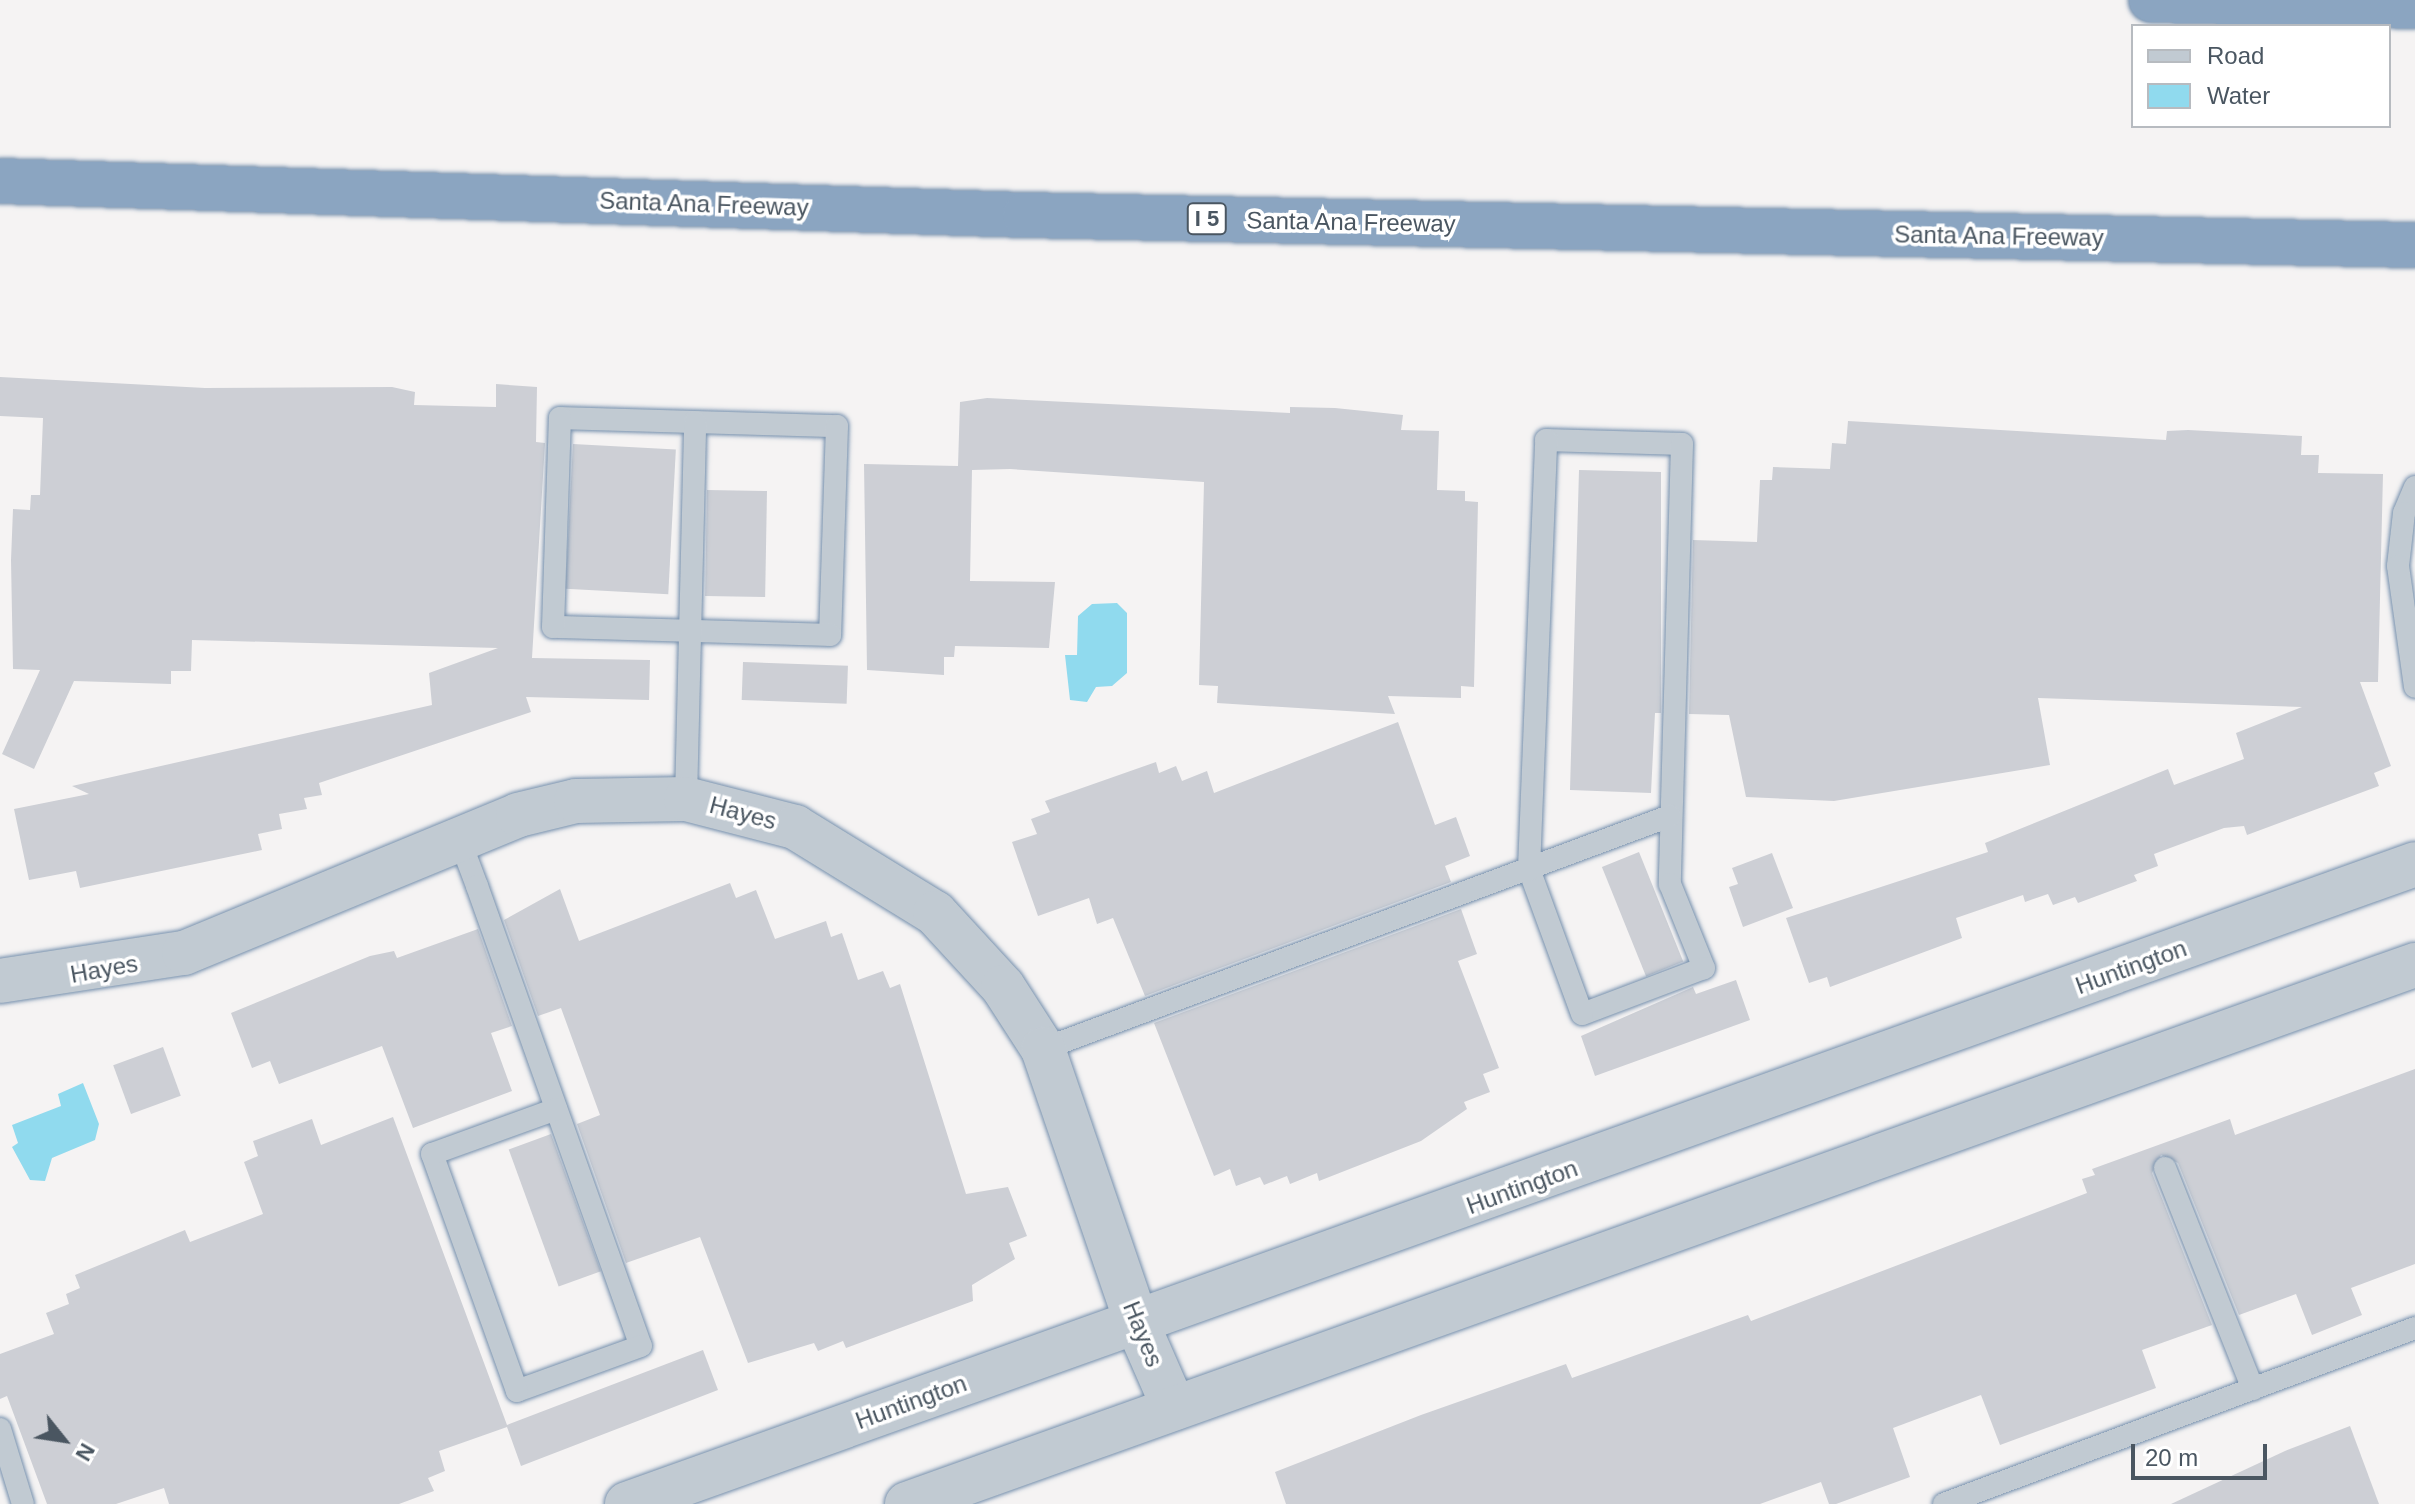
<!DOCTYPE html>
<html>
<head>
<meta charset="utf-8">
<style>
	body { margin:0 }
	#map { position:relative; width:2415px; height:1504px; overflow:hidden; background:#f5f3f3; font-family:Arial,sans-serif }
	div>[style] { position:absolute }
	.water>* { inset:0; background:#90daee }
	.building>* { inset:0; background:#cdcfd5; transform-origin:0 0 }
	.roads { filter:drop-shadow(0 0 2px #7690ad) drop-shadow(0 0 2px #7690ad) }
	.service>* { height:22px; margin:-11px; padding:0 11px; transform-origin:11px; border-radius:11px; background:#c1cad2 }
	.tertiary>* { height:44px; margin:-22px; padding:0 22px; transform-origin:22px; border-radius:22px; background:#c1cad2 }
	.motorway>* { height:44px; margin:-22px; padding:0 22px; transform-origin:22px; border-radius:22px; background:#8ba5c1 }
	span { translate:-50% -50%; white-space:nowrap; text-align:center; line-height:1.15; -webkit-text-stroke:7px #fff; paint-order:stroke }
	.shield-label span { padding:2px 6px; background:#fff; border:2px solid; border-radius:6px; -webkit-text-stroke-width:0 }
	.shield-label { font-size:22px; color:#4a5661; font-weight:700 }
	.street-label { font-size:24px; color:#4a5661 }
	.legend { position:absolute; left:2131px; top:24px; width:260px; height:104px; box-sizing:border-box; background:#fff; border:2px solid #b7bbc0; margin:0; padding:10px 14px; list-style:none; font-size:24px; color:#4a5661 }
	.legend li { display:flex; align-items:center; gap:16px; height:40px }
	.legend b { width:40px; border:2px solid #b7bbc0 }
	.north { position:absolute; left:24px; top:1400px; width:80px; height:80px; -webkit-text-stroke:6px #fff; paint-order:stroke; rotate:120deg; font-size:22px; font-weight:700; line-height:32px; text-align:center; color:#4a5661 }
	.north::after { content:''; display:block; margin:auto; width:28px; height:36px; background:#4a5661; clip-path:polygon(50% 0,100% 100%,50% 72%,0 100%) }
	.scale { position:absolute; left:2131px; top:1444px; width:136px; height:36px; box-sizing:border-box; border:4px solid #4a5661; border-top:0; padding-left:10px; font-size:24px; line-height:28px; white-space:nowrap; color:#4a5661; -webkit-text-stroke:6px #fff; paint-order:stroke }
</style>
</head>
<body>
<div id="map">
	<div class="water">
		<div style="clip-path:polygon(1117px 603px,1127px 613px,1127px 673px,1112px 686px,1096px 687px,1087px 702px,1070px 700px,1065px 655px,1077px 655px,1078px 616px,1092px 604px)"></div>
		<div style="clip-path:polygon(83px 1083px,99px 1124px,95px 1140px,52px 1158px,45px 1181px,30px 1180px,12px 1147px,18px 1143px,12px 1125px,61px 1106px,58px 1094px)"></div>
	</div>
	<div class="building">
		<div style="clip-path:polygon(0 377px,205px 388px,392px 387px,415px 392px,414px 405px,496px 407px,496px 384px,537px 387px,536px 442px,545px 443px,532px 658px,650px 660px,649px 700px,526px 697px,531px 712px,319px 783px,322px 795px,304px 798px,307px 809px,279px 814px,282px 829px,258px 834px,262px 850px,80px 888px,76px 871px,29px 880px,14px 809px,89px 794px,72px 786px,432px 705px,429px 673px,498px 648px,192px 640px,191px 671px,171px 671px,171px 684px,74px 681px,34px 769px,2px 754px,40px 670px,13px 669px,11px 560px,13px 509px,30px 510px,31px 495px,40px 495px,43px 418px,0 416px)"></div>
		<div style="clip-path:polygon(987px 398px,1290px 413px,1290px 407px,1335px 408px,1403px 415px,1401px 430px,1439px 431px,1437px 490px,1465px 491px,1465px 501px,1478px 502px,1474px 687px,1461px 686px,1461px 698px,1388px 696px,1395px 714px,1217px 703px,1218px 686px,1199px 685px,1204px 482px,1010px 469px,972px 470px,970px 581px,1055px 582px,1049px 648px,955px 646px,954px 657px,944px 657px,944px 675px,867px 670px,864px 464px,958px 466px,960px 402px)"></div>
		<div style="clip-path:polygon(1848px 421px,2166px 440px,2167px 431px,2188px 430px,2302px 436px,2301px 455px,2319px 455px,2318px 473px,2383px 474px,2378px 682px,2360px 682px,2391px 766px,2374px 773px,2379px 786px,2247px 835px,2244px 826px,2224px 828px,2154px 854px,2158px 866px,2134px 875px,2137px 881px,2078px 903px,2075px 897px,2053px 905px,2048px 894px,2025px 902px,2023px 895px,1956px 918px,1962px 938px,1830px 987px,1827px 977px,1809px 983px,1786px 918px,1988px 852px,1985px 843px,2168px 769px,2174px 785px,2244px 759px,2236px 733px,2302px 707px,2038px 698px,2050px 765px,1834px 801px,1746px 797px,1729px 715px,1689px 714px,1693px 540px,1757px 542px,1760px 480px,1772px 480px,1773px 467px,1830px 469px,1832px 443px,1846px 444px)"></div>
		<div style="left:573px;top:444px;width:103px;height:145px;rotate:3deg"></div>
		<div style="clip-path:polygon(1579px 470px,1661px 472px,1661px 713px,1655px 713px,1651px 793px,1570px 790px)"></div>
		<div style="left:707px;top:490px;width:60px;height:106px;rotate:1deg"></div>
		<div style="left:743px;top:662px;width:105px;height:38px;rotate:2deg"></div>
		<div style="clip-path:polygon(1398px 722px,1435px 825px,1456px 817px,1470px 856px,1445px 866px,1451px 882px,1145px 996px,1113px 918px,1097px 924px,1089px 898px,1038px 916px,1012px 842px,1037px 834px,1031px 819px,1050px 812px,1045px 801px,1156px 762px,1159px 773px,1176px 766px,1182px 781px,1207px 771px,1214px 793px)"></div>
		<div style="left:1639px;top:852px;width:118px;height:40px;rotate:68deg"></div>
		<div style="clip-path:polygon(1772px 853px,1793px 908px,1743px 927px,1729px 887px,1738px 884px,1732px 868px)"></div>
		<div style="clip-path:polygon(730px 883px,736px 898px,756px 890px,775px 939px,826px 921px,831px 937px,842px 933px,858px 980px,883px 971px,890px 988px,900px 984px,966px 1194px,1008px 1187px,1027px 1236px,1009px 1243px,1015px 1259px,972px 1285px,973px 1301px,846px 1348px,843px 1341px,818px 1351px,814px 1343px,748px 1363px,700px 1237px,626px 1263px,577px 1124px,600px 1115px,561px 1008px,538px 1016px,504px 920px,560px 889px,579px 941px)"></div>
		<div style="clip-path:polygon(1461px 909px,1477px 954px,1458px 961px,1499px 1068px,1483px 1074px,1490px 1092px,1464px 1102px,1467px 1109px,1421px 1141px,1319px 1181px,1317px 1173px,1290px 1184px,1287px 1176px,1264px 1185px,1260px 1177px,1236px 1186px,1230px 1169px,1214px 1176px,1154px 1023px)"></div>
		<div style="clip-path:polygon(478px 929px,512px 1026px,491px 1033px,512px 1091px,413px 1128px,382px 1046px,279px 1084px,270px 1061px,252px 1068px,231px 1013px,370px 956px,394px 951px,397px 958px)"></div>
		<div style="clip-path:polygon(1736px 980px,1750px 1020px,1595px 1076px,1581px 1036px,1693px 987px,1696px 994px)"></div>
		<div style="left:163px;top:1047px;width:52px;height:53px;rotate:70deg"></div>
		<div style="clip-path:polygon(2415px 1069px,2415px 1264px,2351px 1288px,2362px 1315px,2312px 1335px,2296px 1294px,2239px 1315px,2178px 1163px,2161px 1155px,2152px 1173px,2212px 1325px,2142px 1350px,2156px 1388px,2000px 1445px,1981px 1395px,1893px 1428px,1910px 1477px,1836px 1504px,1829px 1504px,1821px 1482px,1760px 1504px,1286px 1504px,1275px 1472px,1421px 1415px,1566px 1364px,1572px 1378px,1748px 1315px,1751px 1321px,2087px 1193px,2082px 1179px,2095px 1175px,2092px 1169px,2230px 1119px,2235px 1135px)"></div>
		<div style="clip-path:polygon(393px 1117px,507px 1425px,703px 1350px,718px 1390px,521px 1466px,507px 1427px,439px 1451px,445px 1471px,428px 1478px,434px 1491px,399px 1504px,169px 1504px,164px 1488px,116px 1504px,47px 1504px,7px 1396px,0 1399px,0 1354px,54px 1334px,46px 1313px,69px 1304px,66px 1294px,80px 1288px,75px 1275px,185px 1230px,190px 1242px,263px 1214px,244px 1162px,258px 1156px,253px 1141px,312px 1119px,321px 1145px)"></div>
		<div style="left:551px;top:1134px;width:146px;height:45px;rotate:70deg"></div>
		<div style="clip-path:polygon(2350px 1426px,2379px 1504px,2171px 1504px,2285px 1451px)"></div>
	</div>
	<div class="roads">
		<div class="service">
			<div style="left:560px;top:418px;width:277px;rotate:1.7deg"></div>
			<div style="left:837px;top:426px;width:209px;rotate:91.9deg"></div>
			<div style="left:830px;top:635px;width:277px;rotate:-178.3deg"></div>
			<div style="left:553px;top:627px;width:209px;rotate:-88.1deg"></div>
			<div style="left:1546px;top:440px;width:136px;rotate:1.7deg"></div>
			<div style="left:1682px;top:444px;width:440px;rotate:91.6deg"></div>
			<div style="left:1670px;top:884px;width:91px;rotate:68deg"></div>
			<div style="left:1704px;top:968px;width:130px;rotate:159.3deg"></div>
			<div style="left:1582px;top:1014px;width:154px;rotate:-110.1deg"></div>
			<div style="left:1529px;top:869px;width:429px;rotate:-87.7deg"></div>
			<div style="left:2415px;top:487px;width:28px;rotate:113deg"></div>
			<div style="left:2404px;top:513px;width:53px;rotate:96.5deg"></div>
			<div style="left:2398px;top:566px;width:122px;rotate:82deg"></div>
			<div style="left:686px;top:799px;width:377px;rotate:-88.6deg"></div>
			<div style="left:459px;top:838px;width:51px;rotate:69.4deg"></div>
			<div style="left:477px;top:886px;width:488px;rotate:70.4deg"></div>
			<div style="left:641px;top:1346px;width:132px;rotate:160.1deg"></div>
			<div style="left:517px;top:1391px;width:252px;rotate:-109.7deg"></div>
			<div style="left:432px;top:1154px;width:132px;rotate:-19.9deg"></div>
			<div style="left:1043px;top:1049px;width:669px;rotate:-20.39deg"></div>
			<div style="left:2165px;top:1168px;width:238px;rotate:68.3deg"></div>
			<div style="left:0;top:1429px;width:78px;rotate:73deg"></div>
			<div style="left:1944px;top:1504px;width:503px;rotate:-20.49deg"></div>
		</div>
		<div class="tertiary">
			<div style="left:0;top:981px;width:186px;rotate:-8.7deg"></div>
			<div style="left:184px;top:953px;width:361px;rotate:-22.4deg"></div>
			<div style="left:518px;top:815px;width:60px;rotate:-13.6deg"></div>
			<div style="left:576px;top:801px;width:110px;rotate:-1deg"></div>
			<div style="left:686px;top:799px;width:113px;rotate:14.4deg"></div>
			<div style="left:795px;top:827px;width:164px;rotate:31.6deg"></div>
			<div style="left:935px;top:913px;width:100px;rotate:47.4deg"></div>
			<div style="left:1003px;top:987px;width:74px;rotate:57.2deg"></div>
			<div style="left:1043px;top:1049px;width:287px;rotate:71.1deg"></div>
			<div style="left:1136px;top:1321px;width:95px;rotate:66.4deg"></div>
			<div style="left:627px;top:1504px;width:1899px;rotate:-19.69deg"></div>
			<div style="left:907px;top:1504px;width:1601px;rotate:-19.67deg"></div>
		</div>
		<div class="motorway">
			<div style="left:2151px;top:0;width:264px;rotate:1.3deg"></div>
			<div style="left:0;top:181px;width:1026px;rotate:1.9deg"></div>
			<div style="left:1025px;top:215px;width:1390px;rotate:1.24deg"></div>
		</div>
	</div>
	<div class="shield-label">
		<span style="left:1207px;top:219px">I 5</span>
	</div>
	<div class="street-label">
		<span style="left:704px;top:204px;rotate:2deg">Santa Ana Freeway</span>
		<span style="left:1351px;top:222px;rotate:1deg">Santa Ana Freeway</span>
		<span style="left:1999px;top:236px;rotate:1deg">Santa Ana Freeway</span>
		<span style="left:743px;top:813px;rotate:15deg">Hayes</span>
		<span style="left:2131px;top:967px;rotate:-20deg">Huntington</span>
		<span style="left:104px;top:969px;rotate:-10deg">Hayes</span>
		<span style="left:1522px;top:1187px;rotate:-20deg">Huntington</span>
		<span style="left:1143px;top:1334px;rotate:68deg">Hayes</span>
		<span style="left:911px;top:1402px;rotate:-20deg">Huntington</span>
	</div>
	<ul class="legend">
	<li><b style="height:10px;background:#c1cad2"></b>Road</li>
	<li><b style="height:22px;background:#90daee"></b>Water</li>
	</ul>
	<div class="north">N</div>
	<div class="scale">20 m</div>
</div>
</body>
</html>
